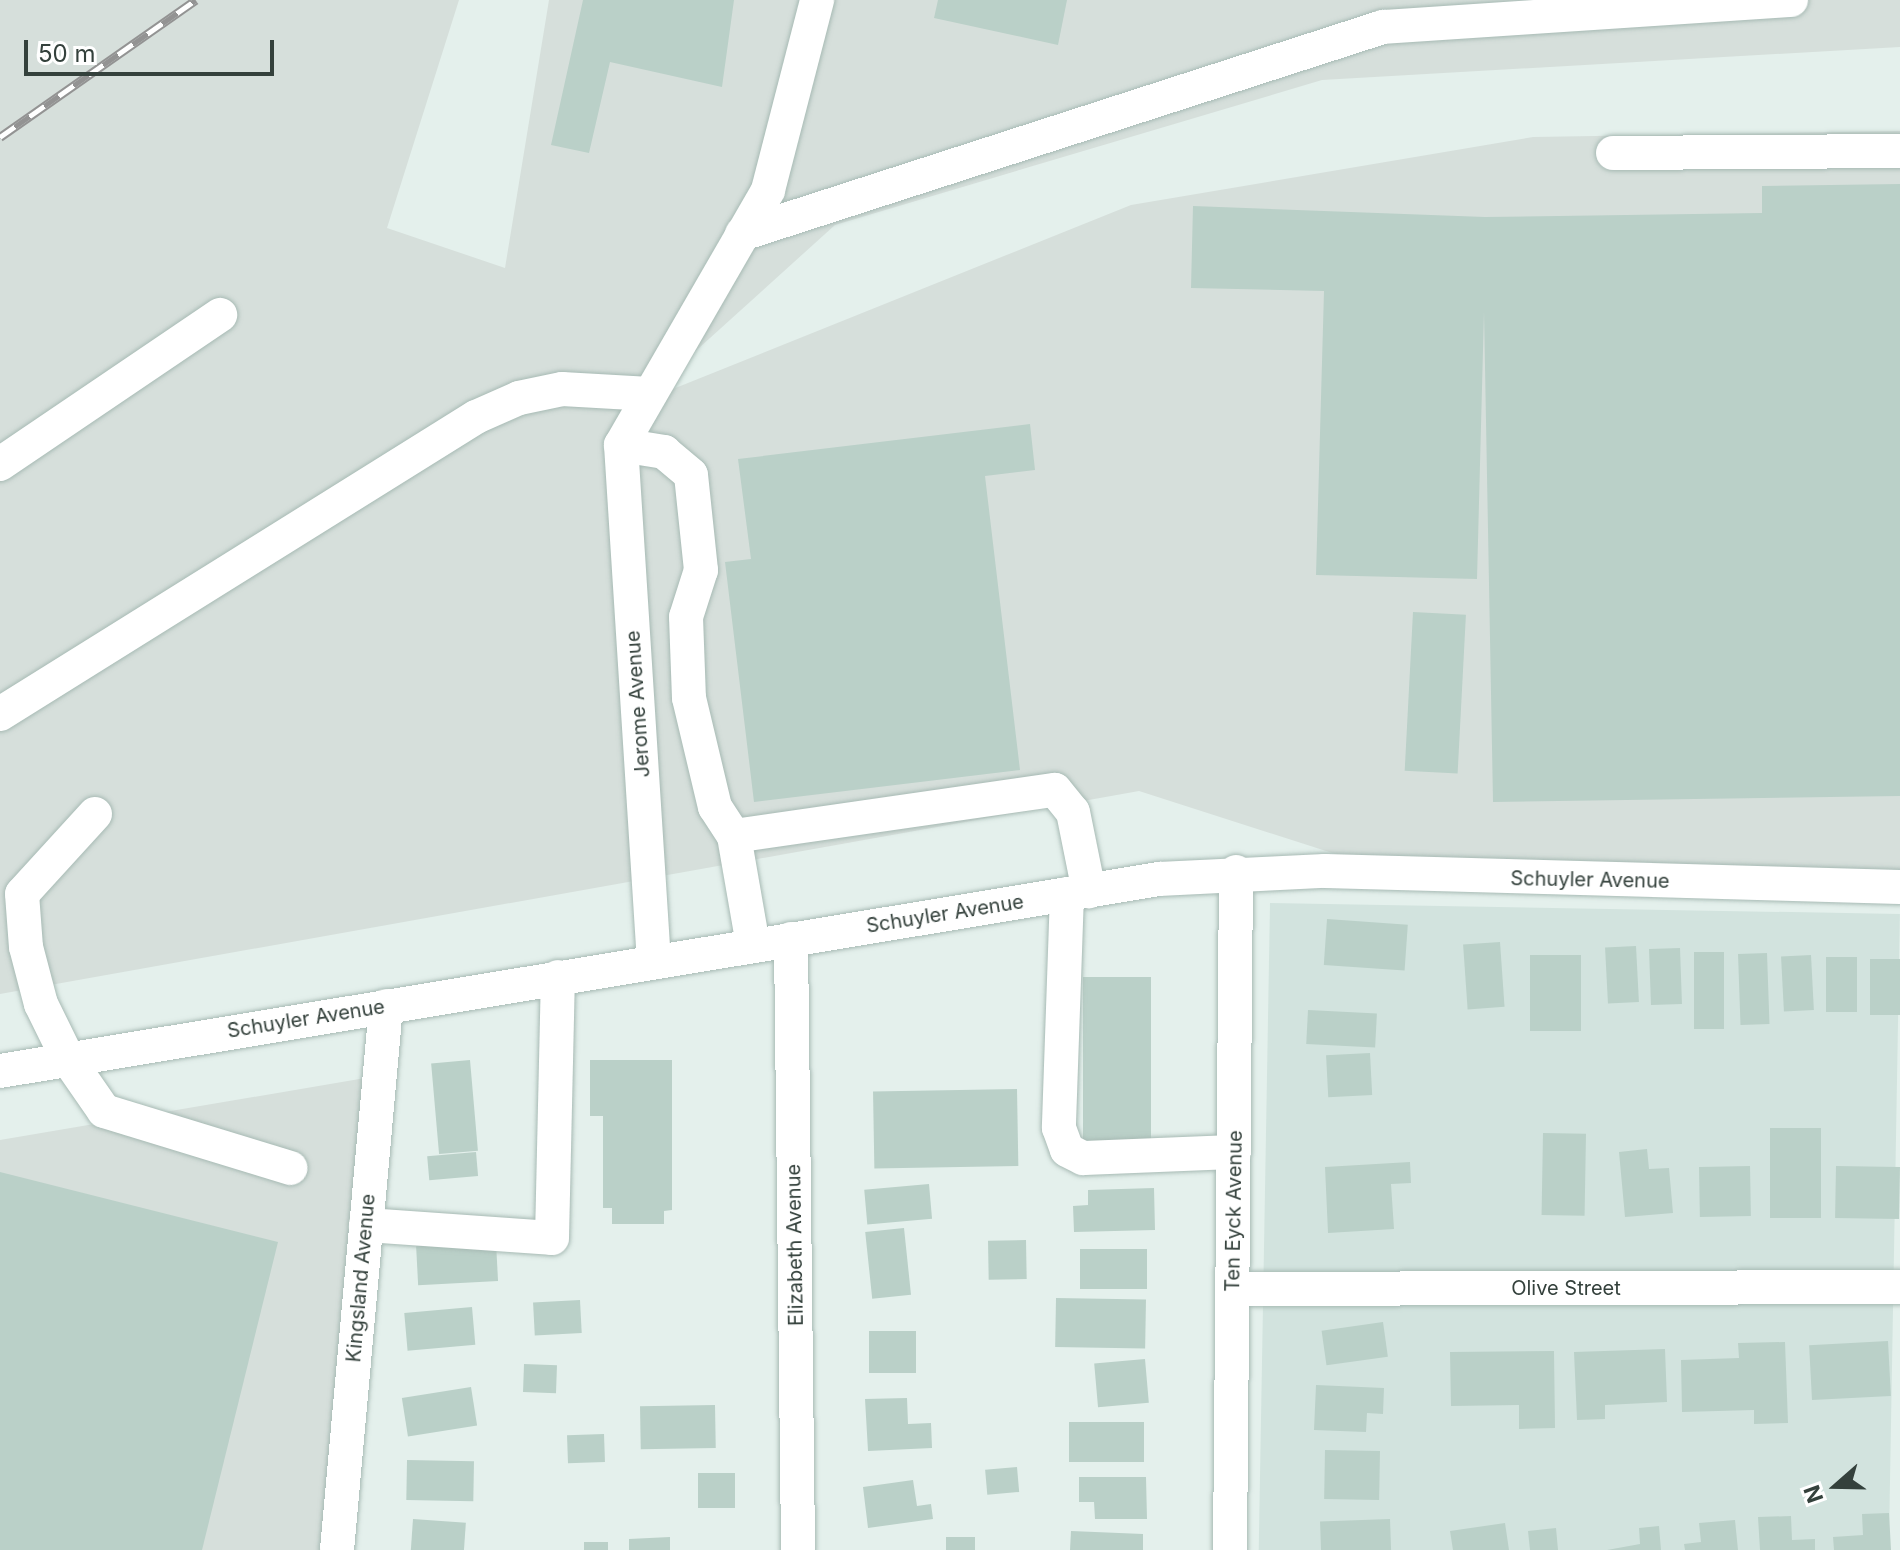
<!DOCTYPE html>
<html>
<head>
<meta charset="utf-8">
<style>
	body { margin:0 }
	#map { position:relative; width:1900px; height:1550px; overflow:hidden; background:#e4f0ec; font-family:Inter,sans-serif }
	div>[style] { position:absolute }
	.residential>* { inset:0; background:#d2e3de; transform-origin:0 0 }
	.industrial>* { inset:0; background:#d6dfdb }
	.building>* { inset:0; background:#bad0c8; transform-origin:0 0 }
	.roads { filter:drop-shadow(0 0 2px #a7bab4) drop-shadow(0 0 2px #a7bab4) }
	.minor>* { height:34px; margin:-17px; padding:0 17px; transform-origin:17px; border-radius:17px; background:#fff }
	.rail>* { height:9px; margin-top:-4.5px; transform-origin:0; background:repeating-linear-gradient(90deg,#fff 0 18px,#939393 0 36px); box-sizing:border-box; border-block:2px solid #939393 }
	span { translate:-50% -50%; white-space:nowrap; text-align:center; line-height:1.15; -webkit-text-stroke:7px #fff; paint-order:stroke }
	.street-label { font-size:20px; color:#34413c }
	.north { position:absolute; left:1796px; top:1446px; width:80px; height:80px; -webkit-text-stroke:6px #fff; paint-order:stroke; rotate:250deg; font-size:22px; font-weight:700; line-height:32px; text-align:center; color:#34413c }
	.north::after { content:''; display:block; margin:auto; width:28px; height:36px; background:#34413c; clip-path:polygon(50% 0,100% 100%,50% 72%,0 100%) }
	.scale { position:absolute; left:24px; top:40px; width:250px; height:36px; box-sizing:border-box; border:4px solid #34413c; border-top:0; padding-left:10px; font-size:24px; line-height:28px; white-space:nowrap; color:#34413c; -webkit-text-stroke:6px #fff; paint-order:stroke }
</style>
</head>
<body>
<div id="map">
	<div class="residential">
		<div style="left:1270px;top:903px;width:630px;height:647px;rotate:1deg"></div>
	</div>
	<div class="industrial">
		<div style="clip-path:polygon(0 0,459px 0,387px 228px,505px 268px,549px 0,1900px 0,1900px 47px,1322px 80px,835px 225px,638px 403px,1131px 205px,1533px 137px,1900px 131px,1900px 887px,1404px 876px,1139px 791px,0 994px)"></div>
		<div style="clip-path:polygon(377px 1076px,334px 1550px,0 1550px,0 1140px)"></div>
	</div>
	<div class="building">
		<div style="clip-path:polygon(583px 0,734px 0,722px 87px,610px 62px,589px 153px,551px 145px)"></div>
		<div style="clip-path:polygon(938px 0,1067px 0,1058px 45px,934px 18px)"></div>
		<div style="clip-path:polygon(1900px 184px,1900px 796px,1493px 802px,1484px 312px,1477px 579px,1316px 575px,1324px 291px,1191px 288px,1193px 206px,1485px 217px,1762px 213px,1762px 186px)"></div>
		<div style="clip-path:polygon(1030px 424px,1035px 470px,985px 476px,1020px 770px,754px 802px,725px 562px,751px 559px,738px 459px)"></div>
		<div style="left:1413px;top:612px;width:53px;height:159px;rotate:3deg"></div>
		<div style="left:1327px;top:919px;width:81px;height:46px;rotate:4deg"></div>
		<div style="left:1500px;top:942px;width:65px;height:37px;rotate:86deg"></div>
		<div style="left:1636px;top:946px;width:56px;height:31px;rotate:87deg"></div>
		<div style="left:1680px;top:948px;width:56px;height:31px;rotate:88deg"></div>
		<div style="left:1694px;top:952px;width:30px;height:77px"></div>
		<div style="left:1767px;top:953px;width:71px;height:29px;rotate:88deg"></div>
		<div style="left:1530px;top:955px;width:51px;height:76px"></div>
		<div style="left:1811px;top:955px;width:55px;height:30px;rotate:87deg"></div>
		<div style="left:1826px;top:957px;width:31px;height:55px"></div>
		<div style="left:1870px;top:959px;width:30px;height:56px"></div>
		<div style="left:1083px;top:977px;width:68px;height:166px"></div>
		<div style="left:1308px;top:1010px;width:69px;height:34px;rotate:3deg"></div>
		<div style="left:1370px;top:1053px;width:42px;height:44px;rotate:87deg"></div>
		<div style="left:470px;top:1060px;width:91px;height:39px;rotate:85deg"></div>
		<div style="clip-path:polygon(590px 1060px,672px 1060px,672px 1210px,664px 1211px,664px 1224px,612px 1224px,612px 1208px,603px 1208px,603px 1116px,590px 1116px)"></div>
		<div style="left:1017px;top:1089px;width:77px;height:144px;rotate:89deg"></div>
		<div style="left:1770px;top:1128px;width:51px;height:90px"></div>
		<div style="left:1543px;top:1133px;width:43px;height:82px;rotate:1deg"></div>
		<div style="clip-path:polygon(1647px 1149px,1649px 1169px,1669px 1168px,1673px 1213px,1625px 1217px,1619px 1152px)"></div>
		<div style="left:476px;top:1152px;width:24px;height:49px;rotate:85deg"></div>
		<div style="clip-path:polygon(1410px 1162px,1411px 1183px,1391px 1184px,1394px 1229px,1328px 1233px,1325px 1167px)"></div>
		<div style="left:1750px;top:1166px;width:50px;height:51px;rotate:89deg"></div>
		<div style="left:1836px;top:1166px;width:64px;height:52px;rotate:1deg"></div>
		<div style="clip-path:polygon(0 1172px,278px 1242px,202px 1550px,0 1550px)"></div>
		<div style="left:929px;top:1184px;width:35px;height:65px;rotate:85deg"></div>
		<div style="clip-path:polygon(1154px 1188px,1155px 1230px,1074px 1232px,1073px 1206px,1088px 1205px,1088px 1190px)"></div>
		<div style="left:904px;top:1228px;width:67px;height:39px;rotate:84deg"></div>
		<div style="left:1026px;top:1240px;width:39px;height:38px;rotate:89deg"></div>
		<div style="left:496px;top:1242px;width:39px;height:80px;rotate:87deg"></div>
		<div style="left:1080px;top:1249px;width:67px;height:40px"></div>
		<div style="left:1056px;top:1298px;width:90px;height:49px;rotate:1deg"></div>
		<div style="left:580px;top:1300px;width:33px;height:47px;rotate:87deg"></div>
		<div style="left:472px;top:1307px;width:38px;height:68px;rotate:85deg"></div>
		<div style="left:1383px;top:1322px;width:35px;height:62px;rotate:82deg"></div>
		<div style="left:869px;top:1331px;width:47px;height:42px"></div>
		<div style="left:1888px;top:1341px;width:55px;height:79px;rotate:87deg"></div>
		<div style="clip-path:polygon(1785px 1342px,1788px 1423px,1754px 1424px,1754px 1410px,1682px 1412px,1681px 1360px,1739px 1358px,1738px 1343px)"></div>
		<div style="clip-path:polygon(1665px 1349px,1667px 1402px,1605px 1405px,1605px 1419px,1577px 1420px,1574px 1352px)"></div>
		<div style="clip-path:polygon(1554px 1351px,1555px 1428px,1519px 1429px,1519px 1405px,1451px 1406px,1450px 1352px)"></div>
		<div style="left:1145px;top:1359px;width:44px;height:51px;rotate:85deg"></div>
		<div style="left:524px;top:1364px;width:33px;height:28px;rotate:2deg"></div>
		<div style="clip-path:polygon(1316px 1385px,1384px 1388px,1383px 1414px,1367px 1413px,1366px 1432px,1314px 1430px)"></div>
		<div style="left:471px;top:1387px;width:39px;height:70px;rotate:81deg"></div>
		<div style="clip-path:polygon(907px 1398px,908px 1424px,931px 1423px,932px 1448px,868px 1451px,865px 1399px)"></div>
		<div style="left:715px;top:1405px;width:43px;height:75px;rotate:89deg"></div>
		<div style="left:1069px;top:1422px;width:75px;height:40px"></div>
		<div style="left:604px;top:1434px;width:28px;height:37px;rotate:88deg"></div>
		<div style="left:1325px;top:1450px;width:55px;height:49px;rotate:1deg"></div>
		<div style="left:407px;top:1460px;width:67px;height:40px;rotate:1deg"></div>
		<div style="left:1017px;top:1467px;width:25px;height:32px;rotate:85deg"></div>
		<div style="left:698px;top:1473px;width:37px;height:35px"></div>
		<div style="clip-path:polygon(1079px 1477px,1146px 1477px,1147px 1519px,1095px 1519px,1094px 1502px,1079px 1502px)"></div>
		<div style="clip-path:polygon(913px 1480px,917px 1506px,931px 1504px,933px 1519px,868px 1528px,863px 1487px)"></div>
		<div style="clip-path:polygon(1889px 1513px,1891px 1550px,1834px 1550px,1833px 1537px,1863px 1535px,1862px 1514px)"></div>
		<div style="clip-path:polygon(1791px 1516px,1792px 1540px,1815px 1539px,1815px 1550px,1760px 1550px,1758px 1517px)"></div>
		<div style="left:413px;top:1519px;width:53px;height:31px;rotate:4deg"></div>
		<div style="left:1390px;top:1519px;width:31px;height:70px;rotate:88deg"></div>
		<div style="clip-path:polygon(1735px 1520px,1738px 1550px,1685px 1550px,1684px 1544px,1701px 1542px,1699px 1523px)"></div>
		<div style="clip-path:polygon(1505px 1523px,1509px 1550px,1453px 1550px,1450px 1531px)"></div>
		<div style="clip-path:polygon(1659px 1526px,1661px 1550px,1607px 1550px,1640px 1544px,1639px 1528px)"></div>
		<div style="clip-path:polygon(1556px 1528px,1558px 1550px,1530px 1550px,1528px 1531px)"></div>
		<div style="clip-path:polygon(1071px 1531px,1143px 1534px,1143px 1550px,1070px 1550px)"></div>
		<div style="clip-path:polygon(670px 1537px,670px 1550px,629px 1550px,629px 1539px)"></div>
		<div style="left:946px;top:1537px;width:29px;height:13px"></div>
		<div style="left:584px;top:1542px;width:24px;height:8px"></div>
	</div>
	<div class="roads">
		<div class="minor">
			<div style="left:1613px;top:153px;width:287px;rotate:-0.4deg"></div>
			<div style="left:742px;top:234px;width:674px;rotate:-17.9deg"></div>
			<div style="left:1383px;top:27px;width:409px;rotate:-3.8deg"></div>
			<div style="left:621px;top:445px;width:44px;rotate:9.2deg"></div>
			<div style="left:664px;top:452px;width:35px;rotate:40deg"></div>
			<div style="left:691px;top:475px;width:96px;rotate:84deg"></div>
			<div style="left:701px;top:570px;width:49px;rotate:107.7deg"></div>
			<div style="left:686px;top:617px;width:81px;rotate:87.9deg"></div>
			<div style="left:689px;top:698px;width:112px;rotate:76.6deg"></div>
			<div style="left:715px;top:807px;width:35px;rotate:57deg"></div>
			<div style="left:734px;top:836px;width:324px;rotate:-8.2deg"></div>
			<div style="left:1055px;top:790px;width:28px;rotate:51deg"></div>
			<div style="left:1073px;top:812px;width:81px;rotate:78.6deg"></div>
			<div style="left:621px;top:445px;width:518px;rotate:86.35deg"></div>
			<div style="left:621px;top:445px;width:294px;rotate:-60deg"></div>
			<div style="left:768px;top:190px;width:196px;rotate:-75.5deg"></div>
			<div style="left:0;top:464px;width:266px;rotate:-34.1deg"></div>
			<div style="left:0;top:714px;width:561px;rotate:-31.96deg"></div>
			<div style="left:476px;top:417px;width:47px;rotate:-23.8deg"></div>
			<div style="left:519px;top:398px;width:44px;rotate:-11.8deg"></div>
			<div style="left:562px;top:389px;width:88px;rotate:3.3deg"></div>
			<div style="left:95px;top:814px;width:108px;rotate:132.4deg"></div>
			<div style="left:22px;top:894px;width:53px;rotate:85.7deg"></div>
			<div style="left:26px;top:947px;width:59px;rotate:75.3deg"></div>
			<div style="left:41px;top:1004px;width:61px;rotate:63.9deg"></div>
			<div style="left:68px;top:1059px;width:63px;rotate:55.3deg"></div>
			<div style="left:104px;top:1111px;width:195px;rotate:17deg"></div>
			<div style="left:734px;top:836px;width:111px;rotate:80.1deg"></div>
			<div style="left:1067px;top:894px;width:234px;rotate:92deg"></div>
			<div style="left:1059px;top:1128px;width:23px;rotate:70deg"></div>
			<div style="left:1067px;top:1150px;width:18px;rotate:27deg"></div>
			<div style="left:1083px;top:1158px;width:151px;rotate:-2.3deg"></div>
			<div style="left:791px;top:939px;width:611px;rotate:89.34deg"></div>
			<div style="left:0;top:1071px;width:1175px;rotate:-9.41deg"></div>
			<div style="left:1159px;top:879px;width:166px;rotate:-2.8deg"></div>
			<div style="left:1325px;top:871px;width:575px;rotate:1.59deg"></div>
			<div style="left:366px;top:1225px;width:186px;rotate:4deg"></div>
			<div style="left:552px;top:1238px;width:261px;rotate:-88.7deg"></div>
			<div style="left:1233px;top:1289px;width:667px;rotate:-0.17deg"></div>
			<div style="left:337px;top:1550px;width:546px;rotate:-84.85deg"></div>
			<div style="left:1230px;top:1550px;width:678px;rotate:-89.49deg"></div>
		</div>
	</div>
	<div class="rail">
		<div style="left:0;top:137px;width:239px;rotate:-35deg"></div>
	</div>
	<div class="street-label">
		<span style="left:638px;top:704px;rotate:-94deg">Jerome Avenue</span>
		<span style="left:1590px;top:880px;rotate:1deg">Schuyler Avenue</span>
		<span style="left:945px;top:914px;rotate:-9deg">Schuyler Avenue</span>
		<span style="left:306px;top:1019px;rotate:-9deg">Schuyler Avenue</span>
		<span style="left:1234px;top:1211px;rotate:-89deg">Ten Eyck Avenue</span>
		<span style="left:795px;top:1245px;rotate:-91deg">Elizabeth Avenue</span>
		<span style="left:361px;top:1278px;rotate:-85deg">Kingsland Avenue</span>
		<span style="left:1566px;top:1288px">Olive Street</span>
	</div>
	<div class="north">N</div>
	<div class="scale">50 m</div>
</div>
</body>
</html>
